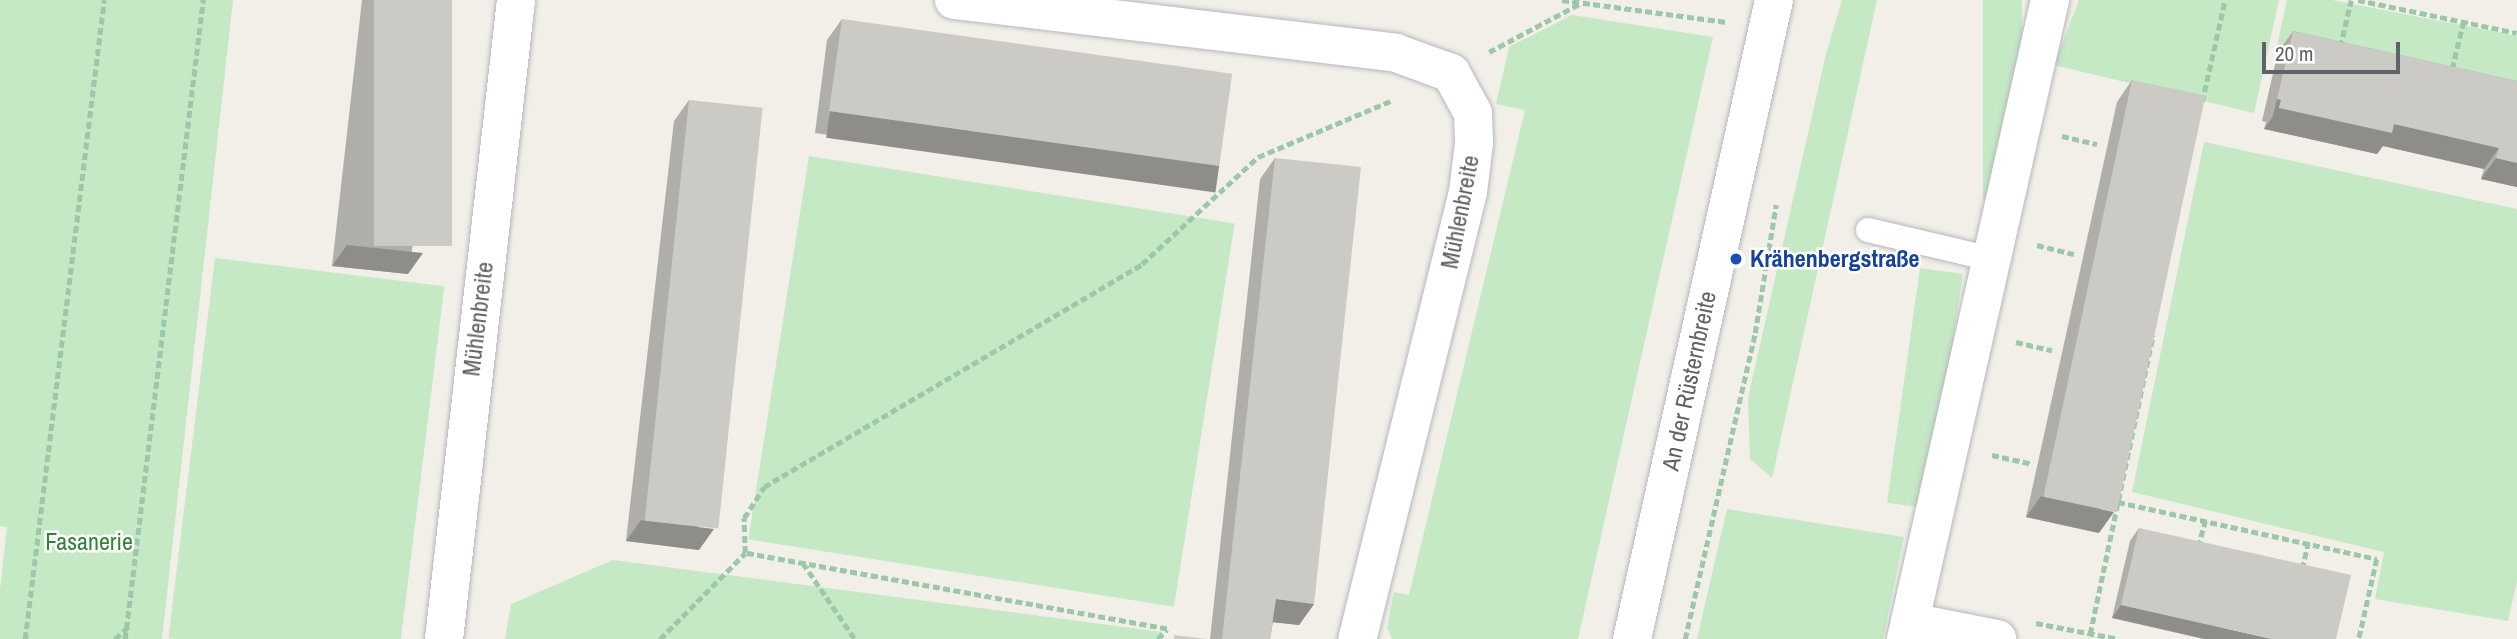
<!DOCTYPE html>
<html>
<head>
<meta charset="utf-8">
<style>
	body { margin:0 }
	#map { position:relative; width:2517px; height:639px; overflow:hidden; background:#f1efe8; font-family:"Archivo Narrow",sans-serif }
	div>[style] { position:absolute }
	.green>* { inset:0; background:#c5e8c5; transform-origin:0 0 }
	.path>* { height:4.5px; margin-top:-2.25px; transform-origin:0; background:repeating-linear-gradient(90deg,#9cc7a9 0 7px,transparent 0 10.5px) }
	.roads { filter:drop-shadow(0 0 2px #b5b8bc) drop-shadow(0 0 2px #b5b8bc) }
	.lane>* { height:24px; margin:-12px; padding:0 12px; transform-origin:12px; border-radius:12px; background:#fff }
	.street>* { height:38px; margin:-19px; padding:0 19px; transform-origin:19px; border-radius:19px; background:#fff }
	.secondary>* { height:38px; margin:-19px; padding:0 19px; transform-origin:19px; border-radius:19px; background:#fff }
	.wall>* { inset:0; background:#afaea9 }
	.shaded-wall>* { inset:0; background:#8f8d8a; transform-origin:0 0 }
	.building>* { inset:0; background:#cccac5; transform-origin:0 0 }
	.dots>* { width:19px; height:19px; translate:-50% -50%; box-sizing:border-box; border:4px solid #fff; border-radius:50% }
	span { translate:-50% -50%; white-space:nowrap; text-align:center; line-height:1.15; -webkit-text-stroke:5px #fff; paint-order:stroke }
	.street-label { font-size:24px; color:#5f6368 }
	.transit-label { font-size:24px; color:#164399; font-weight:700 }
	.left { translate:0 -50%; text-align:left }
	.park-label { font-size:24px; color:#348238 }
	.scale { position:absolute; left:2262px; top:42px; width:138px; height:32px; box-sizing:border-box; border:4px solid #5f6368; border-top:0; padding-left:9px; font-size:21px; line-height:24px; white-space:nowrap; color:#5f6368; -webkit-text-stroke:5px #fff; paint-order:stroke }
</style>
</head>
<body>
<div id="map">
	<div class="green">
		<div style="clip-path:polygon(0 0,233px 0,162px 639px,0 639px,0 590px,7px 527px,0 526px)"></div>
		<div style="clip-path:polygon(1842px 0,1877px 0,1772px 478px,1750px 459px,1748px 398px,1826px 54px)"></div>
		<div style="left:1983px;top:0;width:39px;height:198px"></div>
		<div style="clip-path:polygon(2079px 0,2279px 0,2254px 113px,2054px 65px)"></div>
		<div style="clip-path:polygon(2287px 0,2332px 0,2517px 36px,2517px 95px,2277px 46px)"></div>
		<div style="clip-path:polygon(1572px 15px,1713px 37px,1578px 639px,1392px 639px,1387px 628px,1394px 592px,1409px 595px,1525px 110px,1496px 104px,1509px 47px)"></div>
		<div style="clip-path:polygon(2204px 142px,2517px 209px,2517px 581px,2508px 621px,2375px 599px,2384px 552px,2132px 492px)"></div>
		<div style="left:809px;top:156px;width:431px;height:388px;rotate:9deg"></div>
		<div style="left:215px;top:258px;width:231px;height:383px;rotate:7deg"></div>
		<div style="left:1920px;top:268px;width:43px;height:237px;rotate:8deg"></div>
		<div style="clip-path:polygon(1727px 509px,1904px 537px,1883px 639px,1697px 639px)"></div>
		<div style="clip-path:polygon(613px 560px,1162px 632px,1161px 639px,505px 639px,511px 604px)"></div>
	</div>
	<div class="path">
		<div style="left:1562px;top:0;width:166px;rotate:7.6deg"></div>
		<div style="left:2358px;top:0;width:162px;rotate:11.7deg"></div>
		<div style="left:2340px;top:47px;width:48px;rotate:-76.8deg"></div>
		<div style="left:1489px;top:52px;width:104px;rotate:-28deg"></div>
		<div style="left:2452px;top:69px;width:47px;rotate:-76.6deg"></div>
		<div style="left:2202px;top:102px;width:105px;rotate:-77.3deg"></div>
		<div style="left:2062px;top:136px;width:36px;rotate:13deg"></div>
		<div style="left:2037px;top:245px;width:38px;rotate:14deg"></div>
		<div style="left:2016px;top:342px;width:37px;rotate:13deg"></div>
		<div style="left:1992px;top:455px;width:42px;rotate:12.4deg"></div>
		<div style="left:2118px;top:502px;width:265px;rotate:12.4deg"></div>
		<div style="left:2377px;top:559px;width:82px;rotate:102.7deg"></div>
		<div style="left:2198px;top:547px;width:27px;rotate:-75deg"></div>
		<div style="left:803px;top:563px;width:92px;rotate:55.6deg"></div>
		<div style="left:2302px;top:569px;width:26px;rotate:-77deg"></div>
		<div style="left:2036px;top:623px;width:84px;rotate:11deg"></div>
		<div style="left:2090px;top:634px;width:305px;rotate:-78.1deg"></div>
		<div style="left:25px;top:639px;width:644px;rotate:-82.95deg"></div>
		<div style="left:115px;top:639px;width:18px;rotate:-43deg"></div>
		<div style="left:125px;top:639px;width:644px;rotate:-83.04deg"></div>
		<div style="left:660px;top:639px;width:121px;rotate:-45.3deg"></div>
		<div style="left:1158px;top:639px;width:13px;rotate:-48deg"></div>
		<div style="left:1167px;top:629px;width:429px;rotate:-169.8deg"></div>
		<div style="left:745px;top:553px;width:35px;rotate:-92deg"></div>
		<div style="left:744px;top:518px;width:37px;rotate:-57deg"></div>
		<div style="left:764px;top:487px;width:439px;rotate:-30.5deg"></div>
		<div style="left:1142px;top:264px;width:158px;rotate:-42.7deg"></div>
		<div style="left:1258px;top:157px;width:147px;rotate:-22.9deg"></div>
		<div style="left:1685px;top:639px;width:314px;rotate:-77.1deg"></div>
		<div style="left:1755px;top:333px;width:130px;rotate:-80.7deg"></div>
	</div>
	<div class="roads">
		<div class="lane">
			<div style="left:1868px;top:230px;width:127px;rotate:13.2deg"></div>
		</div>
		<div class="street">
			<div style="left:954px;top:0;width:445px;rotate:6.8deg"></div>
			<div style="left:1396px;top:53px;width:59px;rotate:20deg"></div>
			<div style="left:1451px;top:73px;width:46px;rotate:61.2deg"></div>
			<div style="left:1473px;top:113px;width:30px;rotate:88deg"></div>
			<div style="left:1474px;top:143px;width:49px;rotate:97deg"></div>
			<div style="left:1468px;top:192px;width:461px;rotate:103.9deg"></div>
			<div style="left:1910px;top:622px;width:89px;rotate:11.1deg"></div>
			<div style="left:444px;top:639px;width:643px;rotate:-83.57deg"></div>
			<div style="left:1906px;top:639px;width:655px;rotate:-77.3deg"></div>
		</div>
		<div class="secondary">
			<div style="left:1632px;top:639px;width:655px;rotate:-77.47deg"></div>
		</div>
	</div>
	<div class="wall">
		<div style="clip-path:polygon(362px 0,452px 0,408px 274px,332px 266px)"></div>
		<div style="clip-path:polygon(842px 19px,1219px 167px,1204px 189px,815px 133px,827px 40px)"></div>
		<div style="clip-path:polygon(2293px 31px,2517px 81px,2517px 187px,2481px 179px,2484px 169px,2383px 146px,2377px 154px,2264px 129px,2266px 122px,2262px 121px,2278px 52px)"></div>
		<div style="clip-path:polygon(2132px 80px,2099px 533px,2026px 517px,2117px 102px)"></div>
		<div style="clip-path:polygon(689px 100px,699px 550px,626px 541px,674px 121px)"></div>
		<div style="clip-path:polygon(1275px 158px,1314px 604px,1299px 625px,1273px 622px,1270px 639px,1210px 639px,1260px 179px)"></div>
		<div style="clip-path:polygon(2139px 528px,2336px 639px,2112px 618px,2130px 541px)"></div>
	</div>
	<div class="shaded-wall">
		<div style="left:2277px;top:99px;width:4px;height:27px;rotate:14deg"></div>
		<div style="clip-path:polygon(2279px 108px,2394px 124px,2499px 148px,2484px 169px,2383px 146px,2377px 154px,2264px 129px)"></div>
		<div style="left:830px;top:111px;width:393px;height:27px;rotate:8deg"></div>
		<div style="clip-path:polygon(2496px 158px,2517px 163px,2517px 187px,2481px 179px)"></div>
		<div style="clip-path:polygon(347px 245px,423px 253px,408px 274px,332px 266px)"></div>
		<div style="clip-path:polygon(2041px 496px,2114px 512px,2099px 533px,2026px 517px)"></div>
		<div style="clip-path:polygon(641px 520px,714px 529px,699px 550px,626px 541px)"></div>
		<div style="clip-path:polygon(1276px 599px,1314px 604px,1299px 625px,1261px 621px)"></div>
		<div style="clip-path:polygon(2121px 605px,2272px 639px,2204px 639px,2112px 618px)"></div>
	</div>
	<div class="building">
		<div style="left:374px;top:0;width:78px;height:246px"></div>
		<div style="left:842px;top:19px;width:394px;height:93px;rotate:8deg"></div>
		<div style="clip-path:polygon(2293px 31px,2517px 81px,2517px 163px,2496px 158px,2499px 148px,2394px 124px,2392px 133px,2279px 108px,2281px 100px,2277px 99px)"></div>
		<div style="left:2132px;top:80px;width:75px;height:426px;rotate:12deg"></div>
		<div style="left:689px;top:100px;width:74px;height:423px;rotate:6deg"></div>
		<div style="clip-path:polygon(1275px 158px,1361px 167px,1314px 604px,1276px 599px,1270px 639px,1222px 639px)"></div>
		<div style="clip-path:polygon(2139px 528px,2351px 575px,2336px 639px,2272px 639px,2121px 605px)"></div>
		<div style="clip-path:polygon(1174px 635px,1206px 639px,1174px 639px)"></div>
	</div>
	<div class="dots">
		<div style="left:1736px;top:259px;background:#1a4fb4"></div>
	</div>
	<div class="street-label">
		<span style="left:1460px;top:212px;rotate:-79deg">Mühlenbreite</span>
		<span style="left:478px;top:319px;rotate:-83deg">Mühlenbreite</span>
		<span style="left:1689px;top:381px;rotate:-78deg">An der Rüsternbreite</span>
	</div>
	<div class="transit-label">
		<span class="left" style="left:1750px;top:259px">Krähenbergstraße</span>
	</div>
	<div class="park-label">
		<span style="left:89px;top:542px">Fasanerie</span>
	</div>
	<div class="scale">20 m</div>
</div>
</body>
</html>
